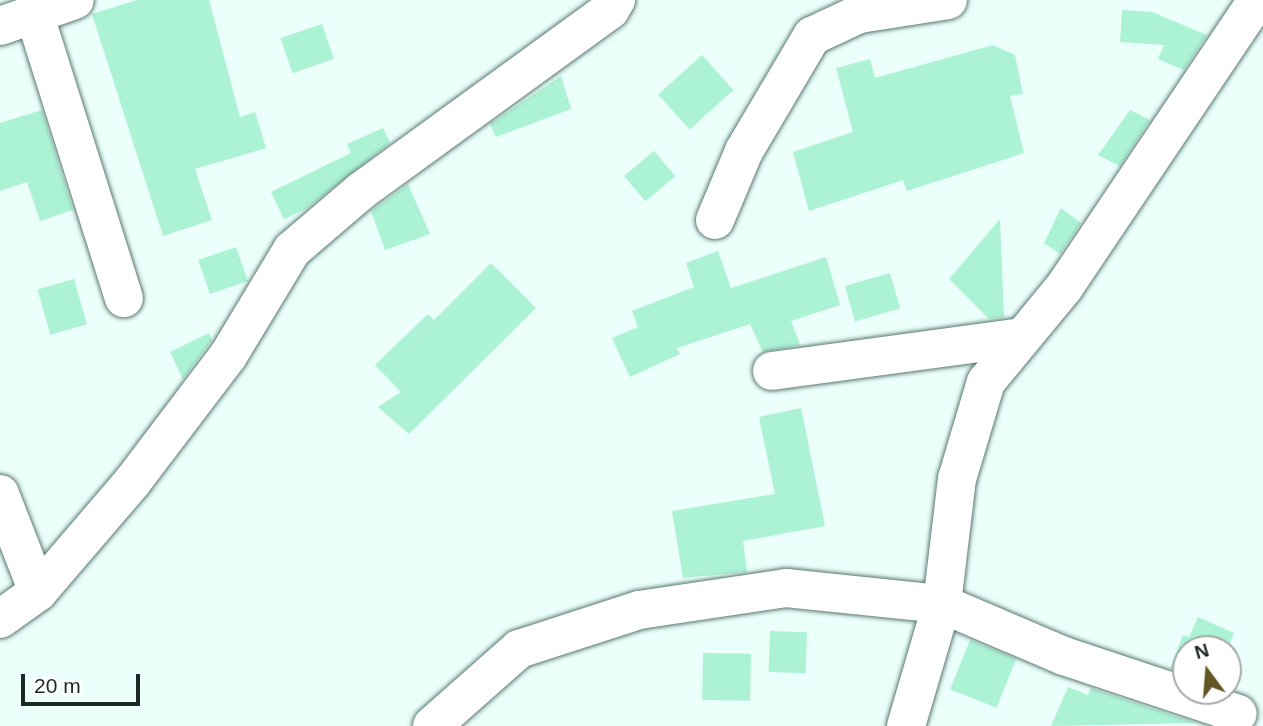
<!DOCTYPE html>
<html>
<head>
<meta charset="utf-8">
<style>
	body { margin:0 }
	#map { position:relative; width:1263px; height:726px; overflow:hidden; background:#ebfffb; font-family:Helvetica,sans-serif }
	div>[style] { position:absolute }
	.building>* { inset:0; background:#acf2d4; transform-origin:0 0 }
	.roads { filter:drop-shadow(0 0 2px #5a7873) drop-shadow(0 0 2px #5a7873) }
	.street>* { height:38px; margin:-19px; padding:0 19px; transform-origin:19px; border-radius:19px; background:#fff }
	span { translate:-50% -50%; white-space:nowrap; text-align:center; line-height:1.15; -webkit-text-stroke:6px #fff; paint-order:stroke }
	.north { position:absolute; left:1172px; top:635px; width:70px; height:70px; box-sizing:border-box; background:#fff; border:2px solid #a4a9a8; border-radius:50%; rotate:344deg; font-size:19px; font-weight:700; line-height:28px; text-align:center; color:#1b2826 }
	.north::after { content:''; display:block; margin:auto; width:24px; height:32px; background:#645623; clip-path:polygon(50% 0,100% 100%,50% 72%,0 100%) }
	.scale { position:absolute; left:21px; top:674px; width:119px; height:32px; box-sizing:border-box; border:4px solid #1b2826; border-top:0; padding-left:9px; font-size:21px; line-height:24px; white-space:nowrap; color:#1b2826; -webkit-text-stroke:5px #fff; paint-order:stroke }
</style>
</head>
<body>
<div id="map">
	<div class="building">
		<div style="clip-path:polygon(137px 0,209px 0,240px 117px,255px 112px,266px 148px,195px 169px,212px 220px,163px 236px,92px 14px)"></div>
		<div style="clip-path:polygon(1122px 10px,1152px 12px,1207px 35px,1184px 70px,1158px 59px,1164px 45px,1120px 42px)"></div>
		<div style="left:322px;top:24px;width:37px;height:44px;rotate:71deg"></div>
		<div style="clip-path:polygon(993px 45px,1015px 55px,1023px 94px,1010px 96px,1024px 153px,907px 191px,903px 180px,809px 211px,793px 152px,853px 132px,836px 68px,870px 59px,875px 78px)"></div>
		<div style="left:702px;top:55px;width:47px;height:59px;rotate:48deg"></div>
		<div style="clip-path:polygon(561px 76px,571px 109px,496px 137px,490px 124px)"></div>
		<div style="clip-path:polygon(42px 110px,73px 210px,40px 221px,27px 182px,0 191px,0 123px)"></div>
		<div style="clip-path:polygon(1130px 110px,1150px 120px,1120px 166px,1098px 155px)"></div>
		<div style="clip-path:polygon(383px 128px,390px 143px,306px 209px,284px 219px,271px 192px,351px 153px,347px 144px)"></div>
		<div style="left:654px;top:151px;width:33px;height:39px;rotate:50deg"></div>
		<div style="clip-path:polygon(408px 184px,430px 234px,385px 250px,371px 211px)"></div>
		<div style="clip-path:polygon(1061px 208px,1081px 223px,1060px 254px,1044px 243px)"></div>
		<div style="clip-path:polygon(1000px 219px,1004px 317px,989px 319px,949px 279px)"></div>
		<div style="left:236px;top:247px;width:36px;height:40px;rotate:71deg"></div>
		<div style="clip-path:polygon(718px 251px,731px 288px,826px 257px,840px 305px,791px 321px,800px 345px,763px 352px,750px 324px,677px 348px,680px 354px,630px 377px,612px 338px,638px 327px,632px 311px,694px 287px,686px 263px)"></div>
		<div style="clip-path:polygon(491px 263px,536px 308px,409px 434px,378px 407px,401px 392px,375px 365px,428px 314px,434px 320px)"></div>
		<div style="left:890px;top:273px;width:37px;height:47px;rotate:74deg"></div>
		<div style="left:74px;top:279px;width:47px;height:38px;rotate:74deg"></div>
		<div style="clip-path:polygon(209px 333px,212px 340px,183px 379px,170px 352px)"></div>
		<div style="clip-path:polygon(801px 408px,825px 526px,743px 541px,747px 572px,683px 578px,672px 511px,775px 494px,759px 417px)"></div>
		<div style="clip-path:polygon(1198px 617px,1234px 633px,1227px 649px,1186px 649px,1186px 674px,1170px 668px,1183px 635px,1189px 637px)"></div>
		<div style="left:770px;top:631px;width:37px;height:41px;rotate:2deg"></div>
		<div style="left:970px;top:640px;width:50px;height:53px;rotate:22deg"></div>
		<div style="left:703px;top:653px;width:48px;height:47px;rotate:1deg"></div>
		<div style="clip-path:polygon(1068px 687px,1088px 695px,1091px 688px,1196px 723px,1051px 726px)"></div>
	</div>
	<div class="roads">
		<div class="street">
			<div style="left:34px;top:13px;width:299px;rotate:72.5deg"></div>
			<div style="left:0;top:26px;width:79px;rotate:-19.1deg"></div>
			<div style="left:715px;top:220px;width:75px;rotate:-67.2deg"></div>
			<div style="left:744px;top:151px;width:134px;rotate:-59.4deg"></div>
			<div style="left:812px;top:36px;width:52px;rotate:-25.1deg"></div>
			<div style="left:859px;top:14px;width:90px;rotate:-8.9deg"></div>
			<div style="left:772px;top:371px;width:252px;rotate:-7.7deg"></div>
			<div style="left:0;top:494px;width:105px;rotate:68.8deg"></div>
			<div style="left:0;top:619px;width:47px;rotate:-35.4deg"></div>
			<div style="left:38px;top:592px;width:146px;rotate:-49.4deg"></div>
			<div style="left:133px;top:481px;width:157px;rotate:-52.8deg"></div>
			<div style="left:228px;top:356px;width:124px;rotate:-58.9deg"></div>
			<div style="left:292px;top:250px;width:91px;rotate:-40.5deg"></div>
			<div style="left:361px;top:191px;width:308px;rotate:-36deg"></div>
			<div style="left:610px;top:10px;width:12px;rotate:-59deg"></div>
			<div style="left:432px;top:726px;width:116px;rotate:-41.5deg"></div>
			<div style="left:519px;top:649px;width:126px;rotate:-18deg"></div>
			<div style="left:639px;top:610px;width:149px;rotate:-8.5deg"></div>
			<div style="left:786px;top:588px;width:157px;rotate:5.9deg"></div>
			<div style="left:942px;top:604px;width:133px;rotate:23.1deg"></div>
			<div style="left:1064px;top:656px;width:183px;rotate:18.4deg"></div>
			<div style="left:906px;top:726px;width:127px;rotate:-73.6deg"></div>
			<div style="left:942px;top:604px;width:126px;rotate:-83.2deg"></div>
			<div style="left:957px;top:479px;width:101px;rotate:-73.4deg"></div>
			<div style="left:986px;top:382px;width:124px;rotate:-50.5deg"></div>
			<div style="left:1065px;top:286px;width:344px;rotate:-56.1deg"></div>
		</div>
	</div>
	<div class="north">N</div>
	<div class="scale">20 m</div>
</div>
</body>
</html>
